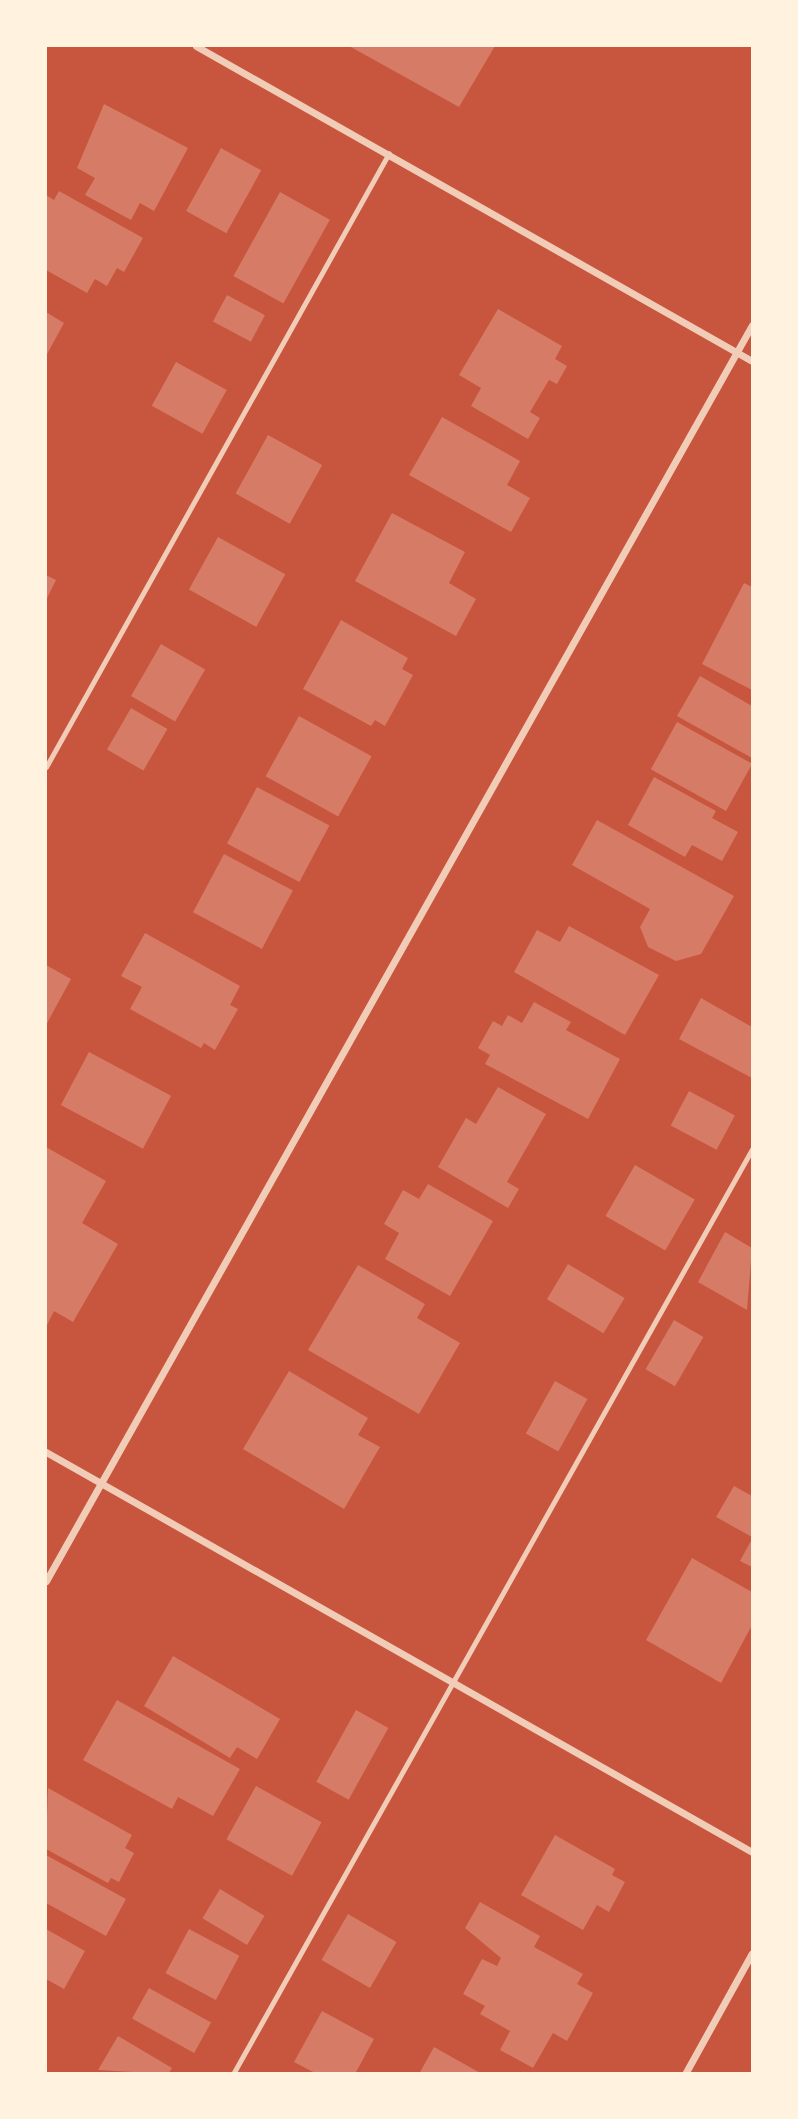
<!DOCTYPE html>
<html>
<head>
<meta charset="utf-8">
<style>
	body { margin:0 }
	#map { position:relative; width:798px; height:2119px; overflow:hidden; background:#c8553d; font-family:"Golos Text",sans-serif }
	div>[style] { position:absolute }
	.building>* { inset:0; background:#d67c66; transform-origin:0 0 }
	.service>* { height:5px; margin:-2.5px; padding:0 2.5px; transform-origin:2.5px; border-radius:2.5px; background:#f1ccb7 }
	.minor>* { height:7px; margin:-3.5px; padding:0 3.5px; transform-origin:3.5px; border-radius:3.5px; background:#f1ccb7 }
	span { translate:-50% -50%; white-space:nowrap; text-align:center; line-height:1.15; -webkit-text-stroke:5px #fff3e0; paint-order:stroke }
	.frame { position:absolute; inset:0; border:47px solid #fff3e0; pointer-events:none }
</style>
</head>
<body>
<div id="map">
	<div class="building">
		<div style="clip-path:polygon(349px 46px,495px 46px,459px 107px)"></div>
		<div style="clip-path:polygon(104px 104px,188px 148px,154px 211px,140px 203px,131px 220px,85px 195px,95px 178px,77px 168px)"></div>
		<div style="left:221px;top:148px;width:46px;height:72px;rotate:29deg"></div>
		<div style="clip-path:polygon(59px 191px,143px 238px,124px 272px,117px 268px,107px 286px,95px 279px,87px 293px,46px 270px,46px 195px,54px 200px)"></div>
		<div style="left:280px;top:192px;width:57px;height:96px;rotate:29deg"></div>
		<div style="left:227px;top:295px;width:43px;height:30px;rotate:28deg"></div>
		<div style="clip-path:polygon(498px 309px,562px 346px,555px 359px,567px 366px,557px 384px,549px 380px,530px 412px,540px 418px,528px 439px,471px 406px,481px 388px,459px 375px)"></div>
		<div style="clip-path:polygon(46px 312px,64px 323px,46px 356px)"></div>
		<div style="left:176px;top:362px;width:58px;height:50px;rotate:29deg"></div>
		<div style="clip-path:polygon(442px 417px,520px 461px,507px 485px,530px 498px,511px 532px,409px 475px)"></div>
		<div style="left:268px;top:435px;width:62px;height:67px;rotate:29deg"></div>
		<div style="clip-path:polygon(392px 513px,465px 552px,449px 583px,476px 599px,456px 636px,355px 581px)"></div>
		<div style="left:218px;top:537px;width:77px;height:60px;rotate:29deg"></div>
		<div style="clip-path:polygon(46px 575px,56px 580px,46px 600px)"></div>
		<div style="clip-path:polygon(744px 583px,752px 587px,752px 690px,702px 664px)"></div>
		<div style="clip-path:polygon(341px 620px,408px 658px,402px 669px,413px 675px,385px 726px,375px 720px,371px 726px,303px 689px)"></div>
		<div style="left:161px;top:644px;width:51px;height:60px;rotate:30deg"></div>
		<div style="clip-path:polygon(700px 676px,752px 706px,752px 758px,677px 716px)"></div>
		<div style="left:131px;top:708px;width:42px;height:48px;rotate:30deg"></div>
		<div style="left:299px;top:716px;width:83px;height:69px;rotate:29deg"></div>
		<div style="left:677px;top:722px;width:86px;height:54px;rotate:29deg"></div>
		<div style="clip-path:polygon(654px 777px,716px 811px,712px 818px,738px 832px,722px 861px,692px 845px,685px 857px,628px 825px)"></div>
		<div style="left:257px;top:787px;width:82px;height:64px;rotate:28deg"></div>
		<div style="clip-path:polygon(597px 820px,734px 896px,701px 954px,676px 961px,648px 947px,640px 927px,650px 909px,572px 865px)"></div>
		<div style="left:224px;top:854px;width:78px;height:66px;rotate:28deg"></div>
		<div style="clip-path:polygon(569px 926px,659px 975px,625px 1035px,514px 972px,537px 930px,560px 942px)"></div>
		<div style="clip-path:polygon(145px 933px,240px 986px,230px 1005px,238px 1009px,215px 1050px,204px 1043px,201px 1048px,130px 1009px,142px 987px,121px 976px)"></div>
		<div style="clip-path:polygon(46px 965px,71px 979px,46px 1025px)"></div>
		<div style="clip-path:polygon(701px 998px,752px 1027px,752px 1078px,679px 1039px)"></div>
		<div style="clip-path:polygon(534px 1002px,571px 1022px,566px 1030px,620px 1059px,588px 1119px,485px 1064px,490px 1055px,478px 1048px,493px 1021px,502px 1026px,508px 1015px,522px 1023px)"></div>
		<div style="left:89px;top:1052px;width:93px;height:60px;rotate:28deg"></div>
		<div style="clip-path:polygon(498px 1087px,546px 1114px,507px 1182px,519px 1189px,508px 1208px,438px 1167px,466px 1118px,476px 1124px)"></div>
		<div style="left:689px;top:1091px;width:52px;height:39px;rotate:28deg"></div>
		<div style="clip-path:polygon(46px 1147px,106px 1181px,82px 1223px,118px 1244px,73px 1322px,54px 1311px,46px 1327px)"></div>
		<div style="left:635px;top:1165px;width:69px;height:59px;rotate:30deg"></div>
		<div style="clip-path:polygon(428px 1184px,493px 1221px,450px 1296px,385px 1259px,399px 1233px,384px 1224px,403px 1190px,419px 1199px)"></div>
		<div style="clip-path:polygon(725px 1232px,752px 1248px,747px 1310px,698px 1282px)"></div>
		<div style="left:568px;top:1264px;width:66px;height:41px;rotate:31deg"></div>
		<div style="clip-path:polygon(358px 1265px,425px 1304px,417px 1318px,460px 1343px,419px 1414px,308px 1350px)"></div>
		<div style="left:674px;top:1320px;width:34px;height:57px;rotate:30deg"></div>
		<div style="clip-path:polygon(289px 1371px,368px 1418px,358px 1435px,380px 1447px,344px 1509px,243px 1449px)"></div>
		<div style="left:555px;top:1381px;width:37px;height:60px;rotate:29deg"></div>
		<div style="clip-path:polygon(734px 1486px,752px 1496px,752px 1537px,716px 1517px)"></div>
		<div style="clip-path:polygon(752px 1539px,752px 1567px,740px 1561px)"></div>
		<div style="clip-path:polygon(692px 1558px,752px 1592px,752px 1625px,721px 1683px,646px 1640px)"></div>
		<div style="clip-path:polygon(173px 1656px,280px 1719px,257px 1759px,237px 1747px,230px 1758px,144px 1706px)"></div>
		<div style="clip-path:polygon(117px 1700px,240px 1769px,213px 1816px,178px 1797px,172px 1809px,83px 1760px)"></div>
		<div style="left:356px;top:1710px;width:37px;height:82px;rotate:29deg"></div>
		<div style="left:256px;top:1786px;width:75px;height:61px;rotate:29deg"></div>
		<div style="clip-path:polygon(48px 1788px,132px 1835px,125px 1848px,134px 1853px,119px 1882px,111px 1878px,108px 1883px,46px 1849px)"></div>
		<div style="clip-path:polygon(555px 1835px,615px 1869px,612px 1875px,625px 1882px,609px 1912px,597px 1905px,583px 1930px,521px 1895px)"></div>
		<div style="clip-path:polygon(46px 1855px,126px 1899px,106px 1936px,46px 1903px)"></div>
		<div style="left:220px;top:1889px;width:52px;height:34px;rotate:31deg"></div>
		<div style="clip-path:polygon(480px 1902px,540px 1936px,534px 1947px,583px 1974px,577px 1984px,593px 1993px,567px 2041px,553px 2033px,533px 2068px,500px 2050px,510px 2031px,480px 2014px,485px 2006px,463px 1994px,482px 1959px,497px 1966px,501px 1958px,465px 1928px)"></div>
		<div style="left:348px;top:1914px;width:56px;height:53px;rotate:30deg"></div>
		<div style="clip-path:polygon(46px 1929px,85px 1951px,64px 1989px,46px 1979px)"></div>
		<div style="left:189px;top:1929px;width:57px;height:50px;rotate:28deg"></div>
		<div style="left:149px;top:1988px;width:71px;height:35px;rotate:29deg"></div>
		<div style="clip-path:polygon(322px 2011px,374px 2039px,355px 2074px,317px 2074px,294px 2062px)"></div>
		<div style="clip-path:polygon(118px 2036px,172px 2068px,168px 2074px,98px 2070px)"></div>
		<div style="clip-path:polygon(434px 2047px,482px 2074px,419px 2074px)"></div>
	</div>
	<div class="service">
		<div style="left:46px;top:767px;width:703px;rotate:-60.81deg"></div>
		<div style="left:233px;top:2074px;width:1061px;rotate:-60.7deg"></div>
	</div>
	<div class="minor">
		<div style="left:196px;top:46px;width:639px;rotate:29.53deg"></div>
		<div style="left:46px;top:1452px;width:811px;rotate:29.53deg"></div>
		<div style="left:46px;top:1581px;width:1441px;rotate:-60.66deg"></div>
		<div style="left:685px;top:2074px;width:138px;rotate:-61deg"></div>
	</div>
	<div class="frame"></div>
</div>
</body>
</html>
